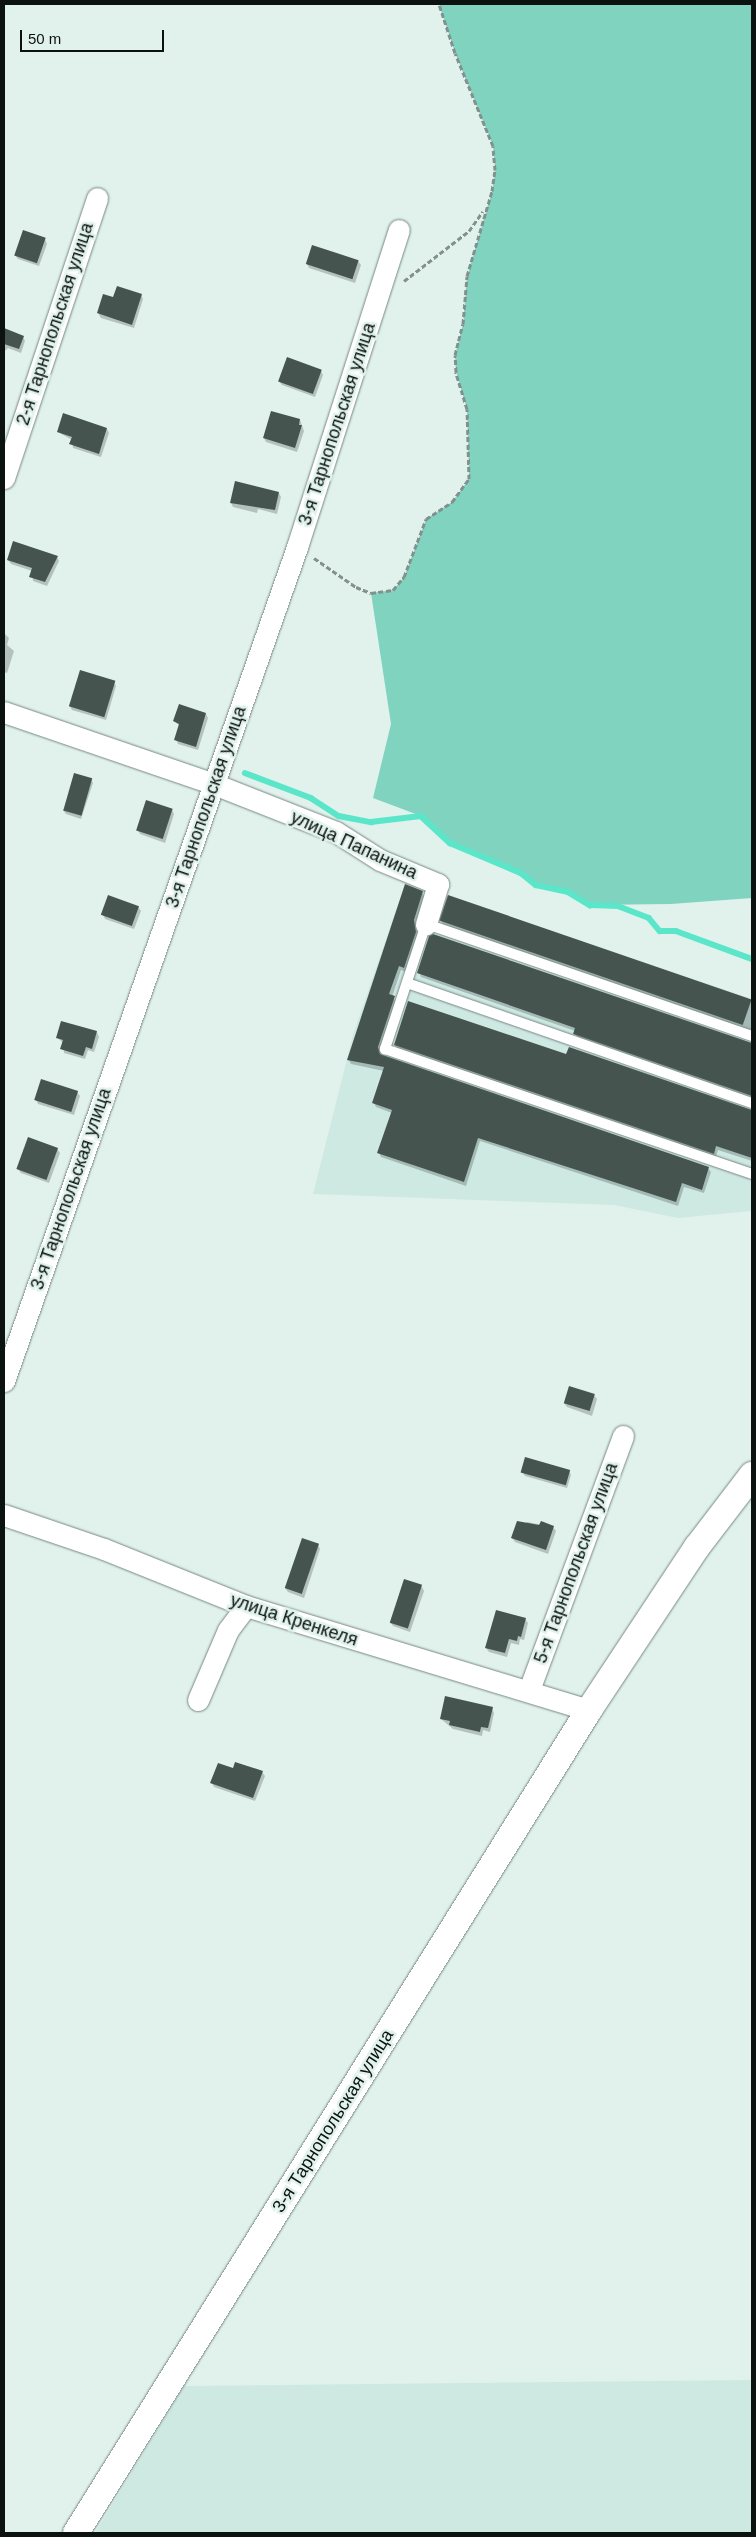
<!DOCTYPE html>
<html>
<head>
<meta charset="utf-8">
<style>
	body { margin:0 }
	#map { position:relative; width:756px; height:2537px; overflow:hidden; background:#e1f2ed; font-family:Arial,sans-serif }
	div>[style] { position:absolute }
	.built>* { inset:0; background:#cee9e2 }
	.green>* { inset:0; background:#7fd3bf }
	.shadow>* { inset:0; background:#0003 }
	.stream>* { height:5.5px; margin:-2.75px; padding:0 2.75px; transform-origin:2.75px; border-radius:2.75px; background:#5be6ca }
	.building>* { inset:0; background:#465450; transform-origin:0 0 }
	.path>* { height:3px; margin-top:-1.5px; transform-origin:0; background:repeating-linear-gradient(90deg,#84908d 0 5px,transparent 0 7.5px) }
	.roads { filter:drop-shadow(0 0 1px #778783) drop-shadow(0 0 1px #778783) }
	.service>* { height:10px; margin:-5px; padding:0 5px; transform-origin:5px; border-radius:5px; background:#fff }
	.minor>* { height:21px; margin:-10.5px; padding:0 10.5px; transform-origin:10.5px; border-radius:10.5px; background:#fff }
	.tertiary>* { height:26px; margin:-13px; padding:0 13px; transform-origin:13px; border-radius:13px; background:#fff }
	span { translate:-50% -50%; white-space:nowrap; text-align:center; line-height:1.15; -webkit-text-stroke:5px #e1f2ed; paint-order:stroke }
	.street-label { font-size:18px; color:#0c1210 }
	.frame { position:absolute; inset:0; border:5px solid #0c1210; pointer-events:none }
	.scale { position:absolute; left:20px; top:30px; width:144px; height:22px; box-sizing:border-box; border:2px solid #0c1210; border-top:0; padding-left:6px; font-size:15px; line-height:18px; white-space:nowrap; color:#0c1210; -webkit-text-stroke:4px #e1f2ed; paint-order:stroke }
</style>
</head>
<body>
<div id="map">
	<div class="built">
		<div style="clip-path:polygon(406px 881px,752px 999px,752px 1211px,678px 1218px,614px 1205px,313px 1194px,353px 1035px)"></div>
		<div style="clip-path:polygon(752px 2380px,752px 2533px,95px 2533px,184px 2386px)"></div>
	</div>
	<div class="green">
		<div style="clip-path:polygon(439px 4px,752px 4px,752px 898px,671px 904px,590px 905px,568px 892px,536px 885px,521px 873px,450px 843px,421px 816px,373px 798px,391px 724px,371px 593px,393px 590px,404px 577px,426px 519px,452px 502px,469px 479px,467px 409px,456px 372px,455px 355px,463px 324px,467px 276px,492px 191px,495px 170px,493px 146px,455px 53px)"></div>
	</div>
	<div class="shadow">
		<div style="clip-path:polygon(45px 239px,47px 244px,39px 266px,18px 259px,15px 255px)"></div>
		<div style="clip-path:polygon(358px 261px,361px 265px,355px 283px,309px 268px,307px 264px)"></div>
		<div style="clip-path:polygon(141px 295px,143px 299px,134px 328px,101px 318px,98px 313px,114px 299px)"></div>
		<div style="clip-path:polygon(4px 329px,23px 337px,25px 341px,21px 353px,8px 348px,4px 352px)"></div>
		<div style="clip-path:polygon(321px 371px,323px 375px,315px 397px,282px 385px,279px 381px)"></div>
		<div style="clip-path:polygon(300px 420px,304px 431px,297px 452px,266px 442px,264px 438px)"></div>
		<div style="clip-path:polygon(107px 429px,109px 433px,101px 457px,73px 448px,72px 440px,58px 432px)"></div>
		<div style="clip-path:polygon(279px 493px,281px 497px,277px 514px,258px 509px,257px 513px,233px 507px,231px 503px)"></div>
		<div style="clip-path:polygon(57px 557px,59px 561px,47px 586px,33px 581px,32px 571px,11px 564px,8px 560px)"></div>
		<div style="clip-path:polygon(4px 633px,9px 638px,7px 645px,14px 651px,7px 673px,4px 672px)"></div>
		<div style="clip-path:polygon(114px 682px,116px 686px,106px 720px,72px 710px,69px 705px)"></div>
		<div style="clip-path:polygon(206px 714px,208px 718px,198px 750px,178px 744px,176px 739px,180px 726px,174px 721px)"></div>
		<div style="clip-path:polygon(91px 779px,93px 783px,81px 819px,66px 814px,63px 810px)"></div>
		<div style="clip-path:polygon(172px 810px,174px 814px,165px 843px,140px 834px,138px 830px)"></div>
		<div style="clip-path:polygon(422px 892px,424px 896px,416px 925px,418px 937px,406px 972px,401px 970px,392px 997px,397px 1002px,381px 1055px,708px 1168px,711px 1172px,704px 1193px,684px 1187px,678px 1206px,480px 1141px,466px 1186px,381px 1157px,379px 1153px,392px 1113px,376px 1107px,374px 1103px,384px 1071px,351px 1064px,348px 1059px)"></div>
		<div style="clip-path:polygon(449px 897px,752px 1001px,752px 1032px,444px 926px,441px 921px)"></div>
		<div style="clip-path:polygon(138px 907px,141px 911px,134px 929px,105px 919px,103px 915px)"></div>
		<div style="clip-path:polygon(419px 972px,752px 1043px,752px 1099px,577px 1038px,575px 1031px,421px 977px)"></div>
		<div style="clip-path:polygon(97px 1032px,99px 1037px,94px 1052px,88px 1050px,85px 1059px,64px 1053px,63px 1043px,58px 1038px)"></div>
		<div style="clip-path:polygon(395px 1045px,567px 1056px,752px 1110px,752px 1161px,718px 1150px,716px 1157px,397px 1049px)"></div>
		<div style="clip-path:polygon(77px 1092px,80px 1096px,74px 1115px,38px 1104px,36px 1100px)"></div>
		<div style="clip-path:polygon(57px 1149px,60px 1153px,49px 1183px,21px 1173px,18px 1169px)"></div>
		<div style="clip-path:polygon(594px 1395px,597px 1399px,592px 1416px,567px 1407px,564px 1403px)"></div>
		<div style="clip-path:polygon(569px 1471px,571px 1475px,567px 1488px,525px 1476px,522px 1472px)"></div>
		<div style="clip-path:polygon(527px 1522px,553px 1527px,556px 1531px,548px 1554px,515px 1542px,512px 1538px)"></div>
		<div style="clip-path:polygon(318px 1545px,320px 1549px,304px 1598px,288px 1592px,285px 1588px)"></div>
		<div style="clip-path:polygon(404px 1581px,422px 1587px,424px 1591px,410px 1632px,393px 1626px,390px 1622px)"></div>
		<div style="clip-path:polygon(525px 1619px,528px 1623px,524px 1640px,520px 1639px,519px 1645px,511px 1643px,507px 1657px,489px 1652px,486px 1648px)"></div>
		<div style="clip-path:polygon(492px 1708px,494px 1713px,490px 1732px,483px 1730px,482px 1736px,453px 1729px,441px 1719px)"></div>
		<div style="clip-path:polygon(262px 1772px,265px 1776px,255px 1801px,214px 1787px,212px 1783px)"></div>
	</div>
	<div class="stream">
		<div style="left:245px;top:773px;width:71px;rotate:20.7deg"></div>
		<div style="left:311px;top:798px;width:33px;rotate:33deg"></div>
		<div style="left:339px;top:816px;width:33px;rotate:11deg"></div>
		<div style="left:371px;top:822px;width:50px;rotate:-6.8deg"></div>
		<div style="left:421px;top:816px;width:40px;rotate:43deg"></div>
		<div style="left:450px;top:843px;width:77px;rotate:22.9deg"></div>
		<div style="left:521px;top:873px;width:19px;rotate:39deg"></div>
		<div style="left:536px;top:885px;width:33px;rotate:12deg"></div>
		<div style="left:568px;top:892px;width:26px;rotate:31deg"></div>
		<div style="left:590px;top:905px;width:28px;rotate:2deg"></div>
		<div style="left:618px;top:906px;width:33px;rotate:21deg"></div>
		<div style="left:649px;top:918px;width:17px;rotate:50deg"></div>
		<div style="left:660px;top:931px;width:16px"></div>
		<div style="left:676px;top:931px;width:81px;rotate:20.2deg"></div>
	</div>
	<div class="building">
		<div style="left:23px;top:230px;width:24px;height:27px;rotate:19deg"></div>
		<div style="left:312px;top:245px;width:49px;height:20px;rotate:18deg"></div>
		<div style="clip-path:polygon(117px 286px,142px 294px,132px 325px,97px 313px,103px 294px,113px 297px)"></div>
		<div style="clip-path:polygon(4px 328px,24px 336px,19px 349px,4px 344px)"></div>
		<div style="left:287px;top:357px;width:37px;height:26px;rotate:20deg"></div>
		<div style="clip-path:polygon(271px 411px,300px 419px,299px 425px,302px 425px,295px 448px,263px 438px)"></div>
		<div style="clip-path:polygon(63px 413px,107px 428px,99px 454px,69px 444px,72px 437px,57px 432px)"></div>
		<div style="clip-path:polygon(235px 481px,279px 492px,275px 510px,230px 503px)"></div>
		<div style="clip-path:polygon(13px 541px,58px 556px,45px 582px,29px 577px,32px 568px,7px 560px)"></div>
		<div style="left:80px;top:670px;width:37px;height:38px;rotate:17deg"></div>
		<div style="clip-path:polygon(179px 704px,206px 713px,196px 747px,174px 740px,179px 724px,173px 721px)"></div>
		<div style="left:74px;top:773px;width:19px;height:39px;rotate:16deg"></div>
		<div style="left:146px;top:800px;width:28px;height:32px;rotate:18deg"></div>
		<div style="clip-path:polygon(405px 884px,423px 891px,414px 920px,416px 932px,404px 968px,399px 966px,389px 994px,395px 996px,378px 1047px,380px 1054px,709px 1167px,702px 1190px,682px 1183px,676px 1202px,478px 1138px,464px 1182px,377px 1153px,392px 1110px,372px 1103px,384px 1067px,347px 1060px)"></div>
		<div style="left:108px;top:895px;width:33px;height:21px;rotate:20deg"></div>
		<div style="left:448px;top:895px;width:321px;height:27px;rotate:19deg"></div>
		<div style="clip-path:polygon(433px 934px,752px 1043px,752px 1096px,573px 1034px,575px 1028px,417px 973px,429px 936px)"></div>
		<div style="clip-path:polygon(408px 1001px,566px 1054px,569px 1047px,752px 1110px,752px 1158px,716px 1146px,714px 1154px,394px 1045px)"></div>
		<div style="clip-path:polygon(61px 1021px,97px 1031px,92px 1049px,86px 1047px,83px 1056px,60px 1049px,63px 1040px,56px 1038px)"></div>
		<div style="left:41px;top:1079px;width:39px;height:22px;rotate:18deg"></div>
		<div style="left:28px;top:1137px;width:32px;height:34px;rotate:20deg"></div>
		<div style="left:569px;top:1386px;width:27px;height:18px;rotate:17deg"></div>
		<div style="left:525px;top:1457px;width:47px;height:16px;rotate:16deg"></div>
		<div style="clip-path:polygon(517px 1521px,539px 1525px,541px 1521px,554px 1526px,546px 1550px,511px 1538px)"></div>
		<div style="left:302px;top:1538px;width:18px;height:53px;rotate:19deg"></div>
		<div style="left:404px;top:1579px;width:19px;height:46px;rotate:18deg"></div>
		<div style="clip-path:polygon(496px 1610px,526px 1618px,521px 1637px,518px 1636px,517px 1641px,509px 1639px,505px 1653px,485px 1648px)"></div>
		<div style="clip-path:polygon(445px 1696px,493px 1707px,488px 1728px,481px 1727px,480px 1732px,449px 1725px,450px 1721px,440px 1719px)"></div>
		<div style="clip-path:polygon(235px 1762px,263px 1771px,253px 1798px,210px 1783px,218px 1763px,233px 1768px)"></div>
	</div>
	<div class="path">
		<div style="left:404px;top:281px;width:82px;rotate:-37.6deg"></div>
		<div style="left:469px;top:231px;width:24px;rotate:-55deg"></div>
		<div style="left:314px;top:558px;width:51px;rotate:34.6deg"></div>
		<div style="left:356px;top:587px;width:16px;rotate:22deg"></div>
		<div style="left:371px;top:593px;width:22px;rotate:-8deg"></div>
		<div style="left:393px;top:590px;width:17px;rotate:-50deg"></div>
		<div style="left:404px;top:577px;width:62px;rotate:-69.2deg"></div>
		<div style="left:426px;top:519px;width:31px;rotate:-33deg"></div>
		<div style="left:452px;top:502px;width:29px;rotate:-54deg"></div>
		<div style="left:469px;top:479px;width:70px;rotate:-91.6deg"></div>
		<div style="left:467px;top:409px;width:39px;rotate:-107deg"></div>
		<div style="left:456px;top:372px;width:17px;rotate:-93deg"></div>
		<div style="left:455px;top:355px;width:32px;rotate:-76deg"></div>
		<div style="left:463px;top:324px;width:48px;rotate:-85.2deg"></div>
		<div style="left:467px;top:276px;width:89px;rotate:-73.6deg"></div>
		<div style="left:492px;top:191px;width:21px;rotate:-82deg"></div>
		<div style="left:495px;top:170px;width:24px;rotate:-95deg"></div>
		<div style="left:493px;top:146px;width:100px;rotate:-112.2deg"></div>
		<div style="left:455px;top:53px;width:52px;rotate:-108.1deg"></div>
	</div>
	<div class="roads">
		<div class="service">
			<div style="left:407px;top:983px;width:365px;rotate:19.2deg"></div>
			<div style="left:752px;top:1036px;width:345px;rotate:-161deg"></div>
			<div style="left:426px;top:924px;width:132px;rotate:108.2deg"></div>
			<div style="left:385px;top:1049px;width:388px;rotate:18.8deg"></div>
		</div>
		<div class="minor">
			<div style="left:4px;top:478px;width:295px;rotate:-71.6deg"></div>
			<div style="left:4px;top:712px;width:222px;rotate:18.9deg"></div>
			<div style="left:214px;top:784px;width:131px;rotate:21.5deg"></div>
			<div style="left:336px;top:832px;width:52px;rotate:32.5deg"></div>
			<div style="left:380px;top:860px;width:63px;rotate:22.5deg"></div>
			<div style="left:438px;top:884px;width:42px;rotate:106.7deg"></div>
			<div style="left:4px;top:1381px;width:884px;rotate:-70.64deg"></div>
			<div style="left:297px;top:547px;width:333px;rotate:-72.2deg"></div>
			<div style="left:4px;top:1515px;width:106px;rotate:18.8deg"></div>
			<div style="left:104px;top:1549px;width:153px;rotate:21.9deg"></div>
			<div style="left:246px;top:1606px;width:358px;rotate:16.9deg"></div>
			<div style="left:529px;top:1690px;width:271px;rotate:-69.7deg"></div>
			<div style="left:198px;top:1700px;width:76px;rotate:-66.8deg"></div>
			<div style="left:228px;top:1630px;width:30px;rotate:-53deg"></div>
		</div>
		<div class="tertiary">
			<div style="left:76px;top:2533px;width:970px;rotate:-58.06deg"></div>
			<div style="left:589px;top:1710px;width:196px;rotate:-56.5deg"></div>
			<div style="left:697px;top:1547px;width:91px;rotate:-52.6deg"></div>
		</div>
	</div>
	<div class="street-label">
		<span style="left:55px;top:324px;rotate:-72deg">2-я Тарнопольская улица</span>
		<span style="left:337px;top:424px;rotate:-72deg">3-я Тарнопольская улица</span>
		<span style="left:206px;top:807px;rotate:-71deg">3-я Тарнопольская улица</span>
		<span style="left:354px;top:845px;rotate:25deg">улица Папанина</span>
		<span style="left:71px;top:1189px;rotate:-71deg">3-я Тарнопольская улица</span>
		<span style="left:576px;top:1563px;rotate:-70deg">5-я Тарнопольская улица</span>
		<span style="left:294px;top:1620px;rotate:18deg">улица Кренкеля</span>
		<span style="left:333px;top:2121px;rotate:-58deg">3-я Тарнопольская улица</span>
	</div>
	<div class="frame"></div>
	<div class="scale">50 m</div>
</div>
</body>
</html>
